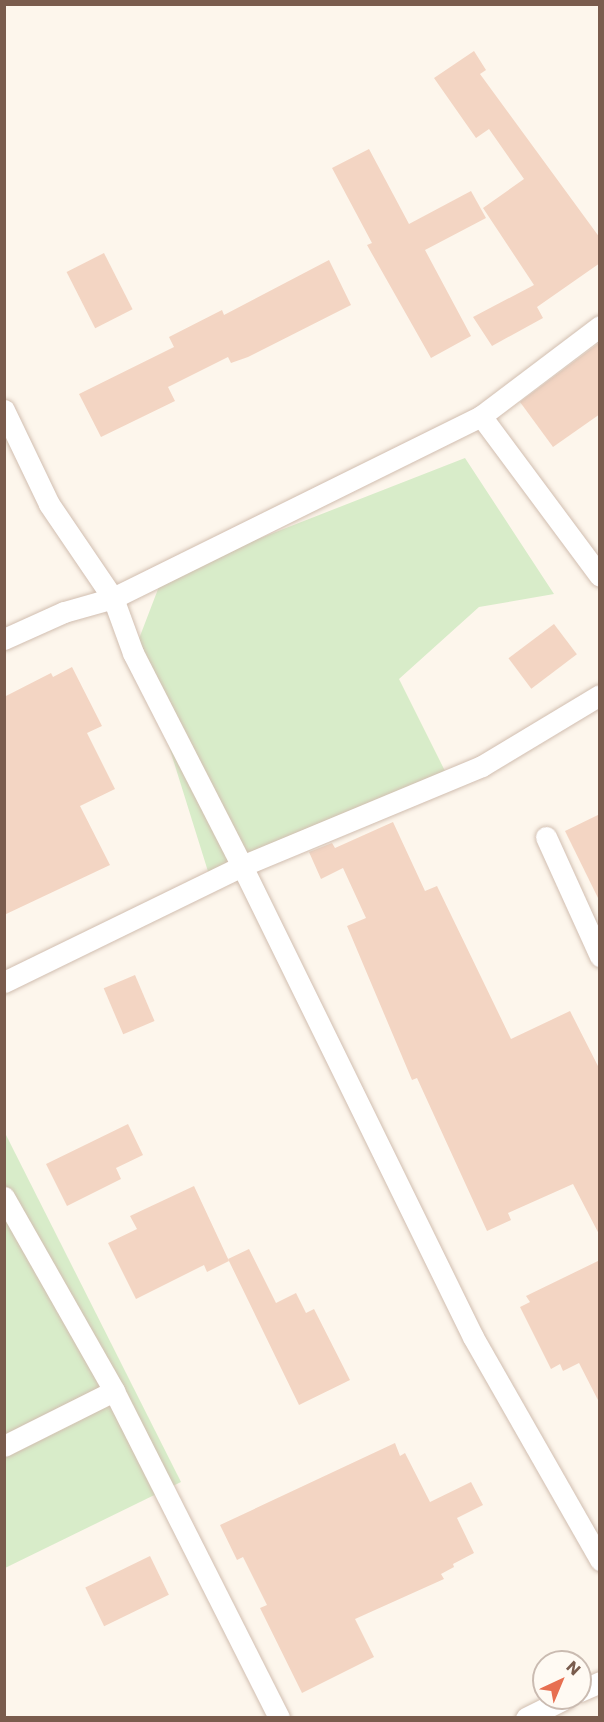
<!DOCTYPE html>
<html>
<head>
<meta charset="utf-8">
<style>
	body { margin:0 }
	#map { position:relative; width:604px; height:1722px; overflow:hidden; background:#fdf6ec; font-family:Poppins,sans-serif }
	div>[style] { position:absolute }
	.green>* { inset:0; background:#d8ecc9 }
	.building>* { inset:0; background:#f3d5c3; transform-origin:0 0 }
	.roads { filter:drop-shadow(0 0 2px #d1beb0) drop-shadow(0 0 2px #d1beb0) }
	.minor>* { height:21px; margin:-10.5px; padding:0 10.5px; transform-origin:10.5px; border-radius:10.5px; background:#fff }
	span { translate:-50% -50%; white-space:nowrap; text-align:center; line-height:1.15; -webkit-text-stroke:6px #fffaf3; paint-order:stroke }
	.frame { position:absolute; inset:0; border:6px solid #7a5c4d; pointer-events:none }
	.north { position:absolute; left:532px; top:1650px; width:60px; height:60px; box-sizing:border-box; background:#fffaf3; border:2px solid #cabbb1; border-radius:50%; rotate:44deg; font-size:16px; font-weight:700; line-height:24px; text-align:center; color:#7a5c4d }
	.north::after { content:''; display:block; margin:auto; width:21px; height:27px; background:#e76f51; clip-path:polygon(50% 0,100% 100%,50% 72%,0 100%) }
</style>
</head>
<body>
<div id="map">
	<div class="green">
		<div style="clip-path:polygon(465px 458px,554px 594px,479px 607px,399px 679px,445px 771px,211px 881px,137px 644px,163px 576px)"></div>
		<div style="clip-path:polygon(4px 1131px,181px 1482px,5px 1568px,4px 1568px)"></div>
	</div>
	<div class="building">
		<div style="clip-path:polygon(474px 51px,486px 70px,480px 74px,600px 238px,600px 263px,537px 307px,543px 318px,492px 346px,473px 317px,534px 285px,483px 208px,524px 179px,489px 129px,476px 138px,434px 78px)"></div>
		<div style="clip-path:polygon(369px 149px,409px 224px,471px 191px,486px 218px,425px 250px,471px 336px,431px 358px,367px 245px,372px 243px,332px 168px)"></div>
		<div style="left:104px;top:253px;width:63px;height:42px;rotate:63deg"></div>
		<div style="clip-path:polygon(329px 260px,351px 305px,248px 357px,231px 363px,228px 357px,168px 387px,175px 401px,101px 437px,79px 394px,174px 347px,169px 337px,222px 310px,224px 315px)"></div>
		<div style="clip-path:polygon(600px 342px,600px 414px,553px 447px,520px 402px)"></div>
		<div style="left:554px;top:624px;width:38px;height:57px;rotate:53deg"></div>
		<div style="clip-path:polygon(72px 667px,102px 726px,87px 733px,115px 789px,80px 806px,110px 865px,4px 915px,4px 697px,51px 673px,53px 677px)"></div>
		<div style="clip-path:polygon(600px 814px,600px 902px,565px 831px)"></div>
		<div style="clip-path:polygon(393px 822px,425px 891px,437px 886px,511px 1039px,570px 1011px,600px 1070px,600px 1236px,573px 1184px,508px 1213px,511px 1220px,487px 1231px,417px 1078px,412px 1080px,347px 926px,366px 918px,343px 868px,321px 879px,309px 852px,332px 843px,335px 848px)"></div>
		<div style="left:135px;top:975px;width:50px;height:34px;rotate:67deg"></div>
		<div style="clip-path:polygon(128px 1124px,143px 1155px,116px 1168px,121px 1179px,67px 1206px,46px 1164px)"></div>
		<div style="clip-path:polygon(194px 1186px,229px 1261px,207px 1272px,204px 1265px,136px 1299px,108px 1243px,137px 1229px,130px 1216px)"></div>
		<div style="clip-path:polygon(249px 1249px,276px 1303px,296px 1293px,306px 1313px,314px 1309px,350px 1380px,299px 1405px,228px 1259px)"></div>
		<div style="clip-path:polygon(600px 1260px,600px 1404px,579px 1363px,563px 1371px,560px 1364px,551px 1369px,520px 1307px,530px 1302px,526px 1296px)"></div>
		<div style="clip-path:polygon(395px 1443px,400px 1456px,405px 1453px,430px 1502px,471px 1482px,483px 1505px,457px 1518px,474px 1553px,453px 1564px,454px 1567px,441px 1574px,444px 1579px,355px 1619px,374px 1657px,302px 1693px,260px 1608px,267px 1605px,243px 1557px,237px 1560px,220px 1525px)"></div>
		<div style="left:150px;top:1556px;width:43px;height:72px;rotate:64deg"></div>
	</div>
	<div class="roads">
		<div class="minor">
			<div style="left:4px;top:410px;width:104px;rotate:64.4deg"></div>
			<div style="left:49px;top:504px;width:114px;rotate:55.8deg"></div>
			<div style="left:113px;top:598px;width:59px;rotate:70deg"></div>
			<div style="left:133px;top:653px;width:239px;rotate:62.9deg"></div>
			<div style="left:242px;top:866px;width:265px;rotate:154deg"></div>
			<div style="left:481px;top:416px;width:199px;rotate:53.4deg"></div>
			<div style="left:4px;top:639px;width:66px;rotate:-24.2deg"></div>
			<div style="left:64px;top:612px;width:51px;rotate:-15.9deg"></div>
			<div style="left:113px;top:598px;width:411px;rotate:-26.3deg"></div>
			<div style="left:481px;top:416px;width:149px;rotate:-37.1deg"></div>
			<div style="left:600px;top:695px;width:138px;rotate:149deg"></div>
			<div style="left:482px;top:766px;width:260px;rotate:157.4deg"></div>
			<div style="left:242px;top:866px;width:525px;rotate:63.87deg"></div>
			<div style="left:473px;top:1337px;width:257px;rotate:60.3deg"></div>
			<div style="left:546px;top:837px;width:131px;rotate:65.6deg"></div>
			<div style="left:4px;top:1197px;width:223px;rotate:60.4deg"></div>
			<div style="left:114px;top:1391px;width:366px;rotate:63.2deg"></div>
			<div style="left:4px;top:1446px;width:123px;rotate:-26.6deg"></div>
			<div style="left:580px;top:1691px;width:22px;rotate:-24deg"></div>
			<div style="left:526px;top:1718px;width:45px;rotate:-26.6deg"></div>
		</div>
	</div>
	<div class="frame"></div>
	<div class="north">N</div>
</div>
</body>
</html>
